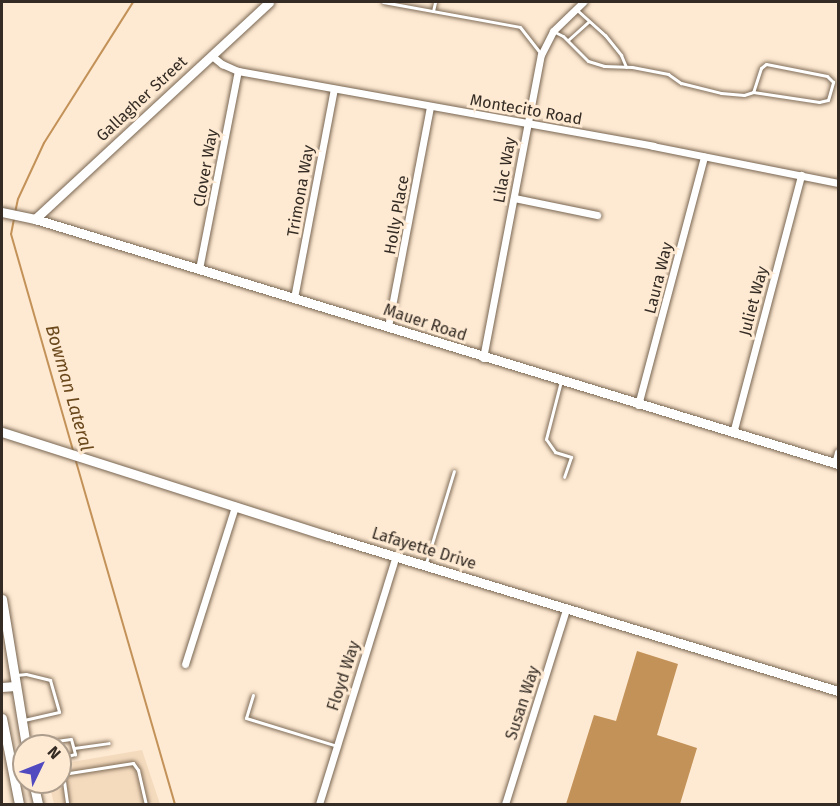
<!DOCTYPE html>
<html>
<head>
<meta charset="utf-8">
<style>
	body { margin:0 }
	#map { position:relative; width:840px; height:806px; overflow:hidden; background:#fee9d2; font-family:"Fira Sans",sans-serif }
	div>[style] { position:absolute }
	.built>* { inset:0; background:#f5dbbe }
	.water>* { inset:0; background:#c39258 }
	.stream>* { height:2px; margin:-1px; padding:0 1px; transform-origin:1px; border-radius:1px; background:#c39258 }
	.roads { filter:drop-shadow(0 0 2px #776551) drop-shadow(0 0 2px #776551) }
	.lane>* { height:3px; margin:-1.5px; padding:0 1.5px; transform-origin:1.5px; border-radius:1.5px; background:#fff }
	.street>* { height:7px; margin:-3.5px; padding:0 3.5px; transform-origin:3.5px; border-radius:3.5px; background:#fff }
	.secondary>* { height:9px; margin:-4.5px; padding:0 4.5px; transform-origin:4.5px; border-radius:4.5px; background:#fff }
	span { translate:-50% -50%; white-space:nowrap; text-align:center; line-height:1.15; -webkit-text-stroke:6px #fee9d2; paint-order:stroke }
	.street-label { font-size:16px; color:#342c24 }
	.water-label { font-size:18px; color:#6a481c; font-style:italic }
	.frame { position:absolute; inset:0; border:3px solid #342c24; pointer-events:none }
	.north { position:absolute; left:12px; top:734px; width:60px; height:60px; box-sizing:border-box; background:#fee9d2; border:2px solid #ad9d8c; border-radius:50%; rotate:47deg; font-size:16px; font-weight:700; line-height:24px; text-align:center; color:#342c24 }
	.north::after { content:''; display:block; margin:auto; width:21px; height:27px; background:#5049c0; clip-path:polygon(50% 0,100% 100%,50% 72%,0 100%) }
</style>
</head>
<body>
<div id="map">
	<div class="built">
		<div style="clip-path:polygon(142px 750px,160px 804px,54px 804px,49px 782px,60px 782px,60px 764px)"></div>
	</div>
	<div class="water">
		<div style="clip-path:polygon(637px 651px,678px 664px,657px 735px,697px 748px,680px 804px,566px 804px,594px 715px,616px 721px)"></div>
	</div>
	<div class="stream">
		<div style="left:15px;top:213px;width:14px;rotate:-78deg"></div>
		<div style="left:18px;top:199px;width:62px;rotate:-65.1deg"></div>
		<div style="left:44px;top:143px;width:167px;rotate:-57.7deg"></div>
		<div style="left:14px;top:219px;width:15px;rotate:101deg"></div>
		<div style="left:11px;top:234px;width:228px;rotate:74deg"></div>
		<div style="left:75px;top:458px;width:360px;rotate:73.9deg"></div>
	</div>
	<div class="roads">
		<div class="lane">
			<div style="left:383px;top:2px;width:139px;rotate:10.3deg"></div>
			<div style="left:520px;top:27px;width:33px;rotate:52deg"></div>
			<div style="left:577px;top:10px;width:38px;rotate:42deg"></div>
			<div style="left:605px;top:35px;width:26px;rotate:51deg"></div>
			<div style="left:621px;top:55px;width:13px;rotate:67deg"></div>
			<div style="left:433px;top:11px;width:9px;rotate:-77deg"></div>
			<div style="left:553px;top:31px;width:11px;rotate:27deg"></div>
			<div style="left:563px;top:36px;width:35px;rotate:45deg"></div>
			<div style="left:588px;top:61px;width:17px;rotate:17deg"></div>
			<div style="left:604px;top:66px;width:28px;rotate:2deg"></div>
			<div style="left:632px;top:67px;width:37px;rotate:11deg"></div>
			<div style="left:668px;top:74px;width:16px;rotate:35deg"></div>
			<div style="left:681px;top:83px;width:41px;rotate:14deg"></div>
			<div style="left:721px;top:93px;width:23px;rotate:5deg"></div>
			<div style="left:744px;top:95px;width:9px;rotate:-18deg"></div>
			<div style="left:753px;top:92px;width:67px;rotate:8.6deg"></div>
			<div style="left:819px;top:102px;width:9px;rotate:-13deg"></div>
			<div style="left:828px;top:100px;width:19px;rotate:-74deg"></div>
			<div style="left:833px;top:82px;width:8px;rotate:-135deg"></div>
			<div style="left:827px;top:76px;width:62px;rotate:-168.9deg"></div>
			<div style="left:766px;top:64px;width:6px;rotate:141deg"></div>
			<div style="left:761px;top:68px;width:25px;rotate:108deg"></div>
			<div style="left:568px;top:40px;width:28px;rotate:-42deg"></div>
			<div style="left:561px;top:381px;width:60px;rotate:104.5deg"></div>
			<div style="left:546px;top:439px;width:16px;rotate:55deg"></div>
			<div style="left:555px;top:452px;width:17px;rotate:17deg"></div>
			<div style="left:571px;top:457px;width:21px;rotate:109deg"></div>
			<div style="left:426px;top:563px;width:96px;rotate:-73.1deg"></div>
			<div style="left:16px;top:675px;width:10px;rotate:-6deg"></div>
			<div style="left:26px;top:674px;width:25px;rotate:14deg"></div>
			<div style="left:50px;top:680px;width:33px;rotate:74deg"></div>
			<div style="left:59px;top:712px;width:37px;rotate:167deg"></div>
			<div style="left:253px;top:695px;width:24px;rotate:107deg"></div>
			<div style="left:246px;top:718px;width:95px;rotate:17.1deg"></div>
			<div style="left:28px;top:745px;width:43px;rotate:-7.9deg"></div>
			<div style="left:71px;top:739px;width:16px;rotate:75deg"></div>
			<div style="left:75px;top:754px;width:16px;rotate:165deg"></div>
			<div style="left:74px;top:748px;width:35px;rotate:-8deg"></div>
			<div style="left:60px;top:774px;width:3px"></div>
			<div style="left:63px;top:774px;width:30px;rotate:82deg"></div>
			<div style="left:63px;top:774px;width:71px;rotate:-8.9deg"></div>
			<div style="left:133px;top:763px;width:9px;rotate:54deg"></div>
			<div style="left:138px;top:770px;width:35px;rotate:77deg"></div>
		</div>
		<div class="street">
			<div style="left:212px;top:56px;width:13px;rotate:39deg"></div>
			<div style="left:222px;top:64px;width:17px;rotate:24deg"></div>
			<div style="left:238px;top:71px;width:422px;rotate:10.2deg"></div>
			<div style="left:653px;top:146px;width:189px;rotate:11.3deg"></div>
			<div style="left:514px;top:198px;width:85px;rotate:11.6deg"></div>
			<div style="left:199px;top:269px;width:202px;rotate:-78.9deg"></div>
			<div style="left:294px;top:298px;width:213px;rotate:-79.2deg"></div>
			<div style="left:388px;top:327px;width:224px;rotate:-79.2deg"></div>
			<div style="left:483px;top:358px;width:309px;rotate:-79.2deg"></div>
			<div style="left:541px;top:55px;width:27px;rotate:-63deg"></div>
			<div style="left:553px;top:31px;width:42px;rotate:-44deg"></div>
			<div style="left:638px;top:405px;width:257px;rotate:-75.1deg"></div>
			<div style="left:733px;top:433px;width:267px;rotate:-75.2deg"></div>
			<div style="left:835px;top:464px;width:12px;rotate:-76deg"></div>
			<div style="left:185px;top:664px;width:166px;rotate:-72.4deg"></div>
			<div style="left:319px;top:804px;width:260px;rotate:-72.8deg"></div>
			<div style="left:505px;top:804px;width:204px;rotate:-72.6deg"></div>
		</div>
		<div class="secondary">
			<div style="left:2px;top:212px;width:34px;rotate:12deg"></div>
			<div style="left:35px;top:219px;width:840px;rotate:16.97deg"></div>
			<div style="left:35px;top:219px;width:319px;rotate:-42.8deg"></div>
			<div style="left:2px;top:432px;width:342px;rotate:17.7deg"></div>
			<div style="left:328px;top:536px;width:533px;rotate:16.91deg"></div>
			<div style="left:2px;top:599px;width:149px;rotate:80.7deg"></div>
			<div style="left:2px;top:687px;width:13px;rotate:-4deg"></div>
			<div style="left:2px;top:718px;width:88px;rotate:78.8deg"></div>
			<div style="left:33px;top:782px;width:23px;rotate:77deg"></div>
		</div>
	</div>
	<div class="street-label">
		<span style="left:142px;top:99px;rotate:-43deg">Gallagher Street</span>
		<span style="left:526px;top:110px;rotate:10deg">Montecito Road</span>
		<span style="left:206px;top:168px;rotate:-80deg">Clover Way</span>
		<span style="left:505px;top:170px;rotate:-80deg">Lilac Way</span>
		<span style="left:301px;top:191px;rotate:-80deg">Trimona Way</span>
		<span style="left:397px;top:215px;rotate:-80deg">Holly Place</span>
		<span style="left:659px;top:278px;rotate:-76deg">Laura Way</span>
		<span style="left:754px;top:301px;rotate:-75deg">Juliet Way</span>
		<span style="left:425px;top:323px;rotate:18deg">Mauer Road</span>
		<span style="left:424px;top:549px;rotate:17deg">Lafayette Drive</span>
		<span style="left:344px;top:676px;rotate:-72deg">Floyd Way</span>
		<span style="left:523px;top:703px;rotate:-72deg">Susan Way</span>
	</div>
	<div class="water-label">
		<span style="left:69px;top:388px;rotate:74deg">Bowman Lateral</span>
	</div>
	<div class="frame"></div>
	<div class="north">N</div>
</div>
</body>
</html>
